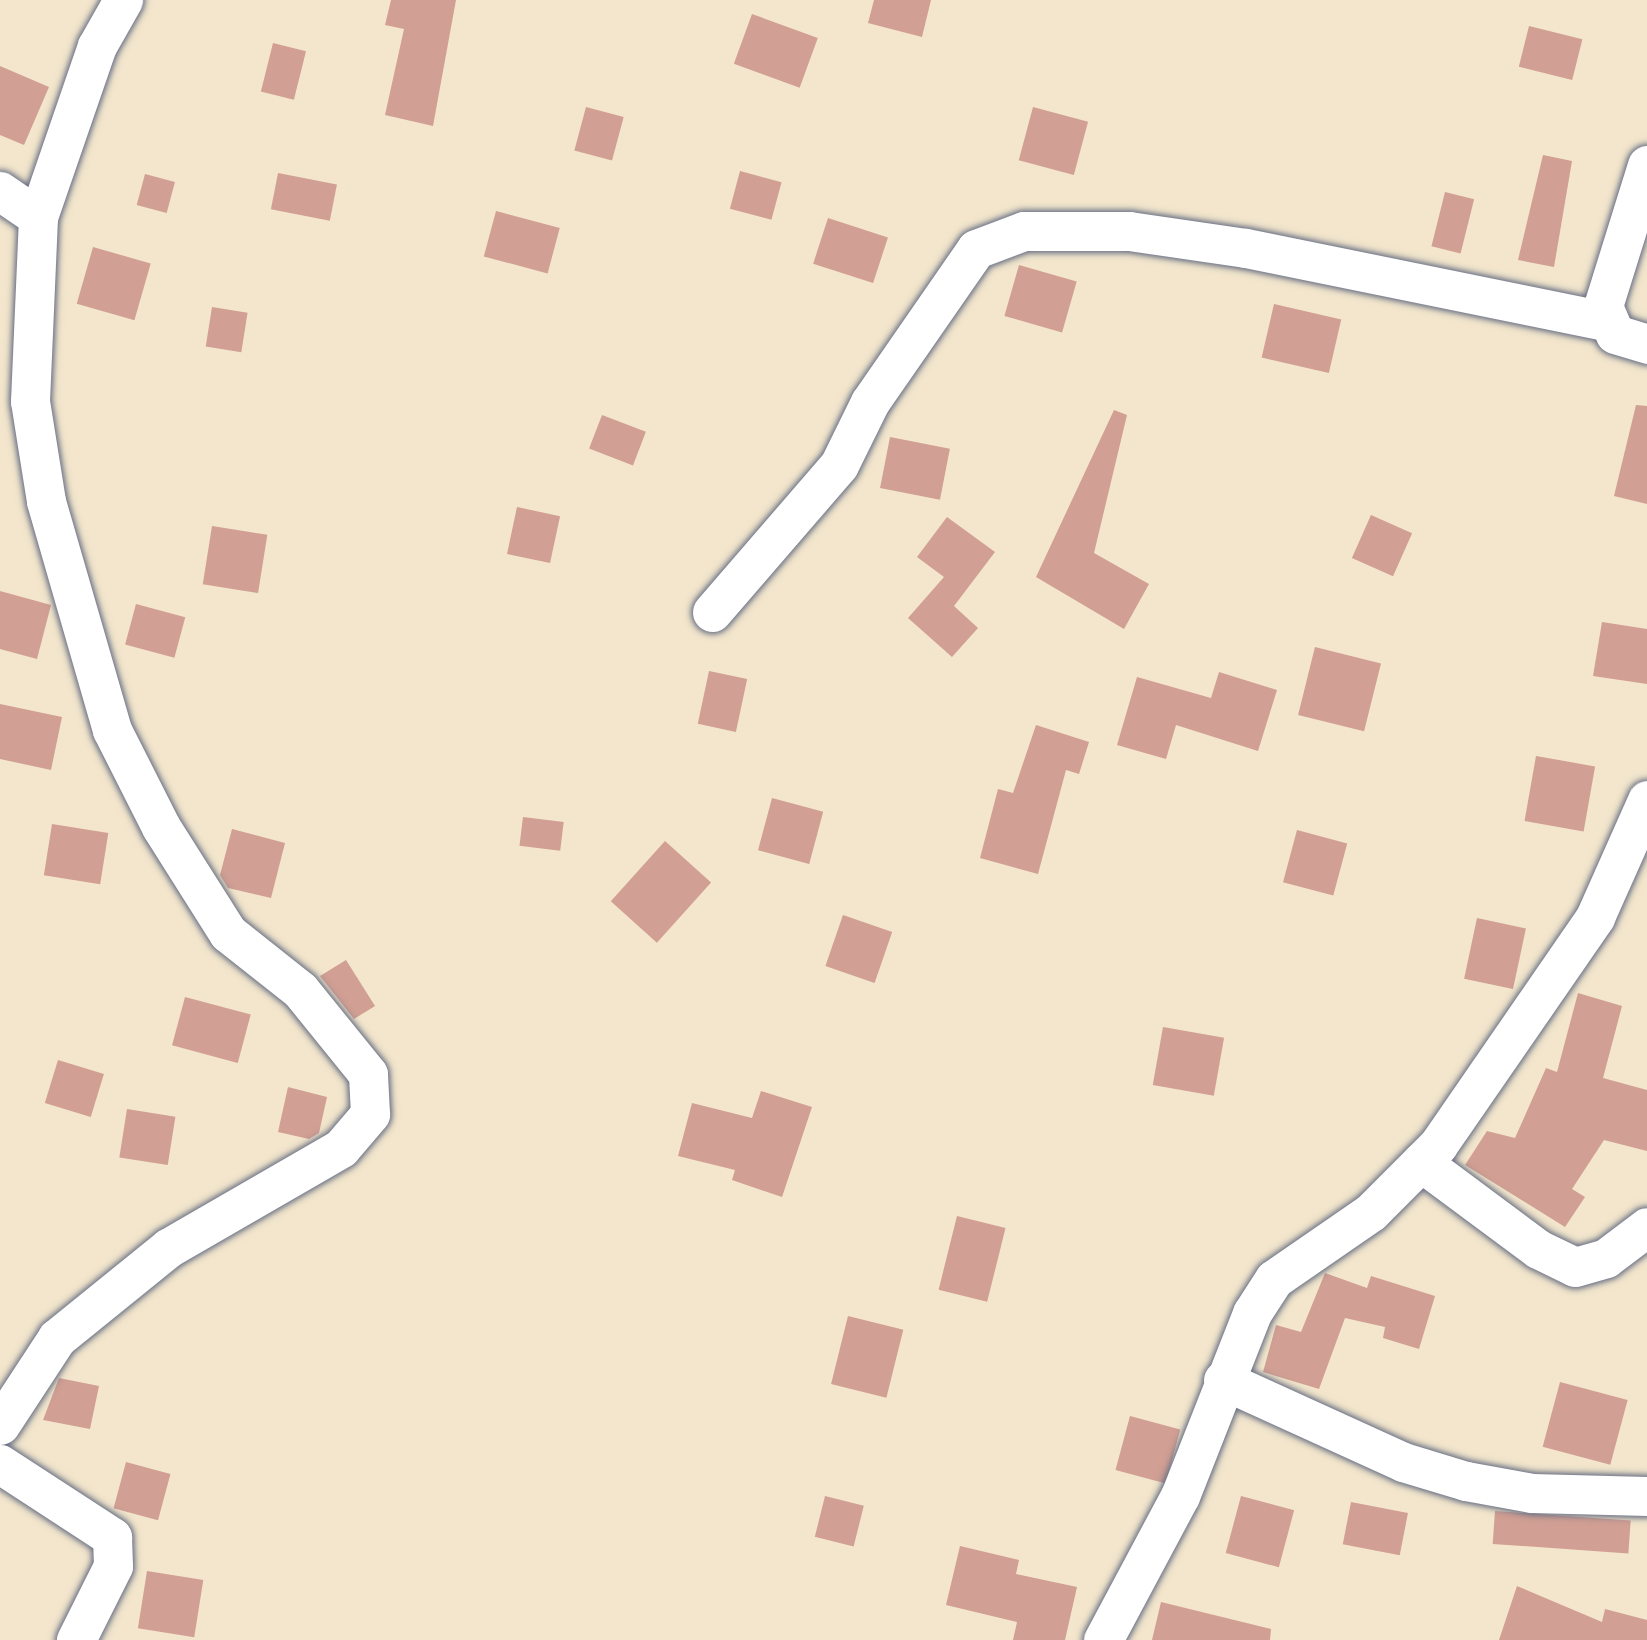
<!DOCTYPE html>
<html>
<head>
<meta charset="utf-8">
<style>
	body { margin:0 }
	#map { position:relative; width:1647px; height:1640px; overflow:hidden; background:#f3e6cc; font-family:"Libre Bodoni",serif }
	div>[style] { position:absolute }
	.building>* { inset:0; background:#d19f93; transform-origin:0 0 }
	.roads { filter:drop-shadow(0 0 3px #676f84) drop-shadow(0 0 3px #676f84) }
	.street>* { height:39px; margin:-19.5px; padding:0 19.5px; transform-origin:19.5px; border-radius:19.5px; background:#fff }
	span { translate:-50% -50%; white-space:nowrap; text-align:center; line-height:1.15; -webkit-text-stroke:9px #fdfcf7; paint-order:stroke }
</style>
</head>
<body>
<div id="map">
	<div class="building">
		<div style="clip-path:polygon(391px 0,456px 0,433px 126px,385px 115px,404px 29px,385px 25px)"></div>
		<div style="clip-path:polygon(874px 0,931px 0,922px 37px,868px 23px)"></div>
		<div style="left:752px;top:14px;width:70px;height:53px;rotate:20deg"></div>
		<div style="left:1529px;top:26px;width:55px;height:42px;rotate:14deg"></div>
		<div style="left:273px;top:43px;width:34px;height:50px;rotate:14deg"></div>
		<div style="clip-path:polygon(0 66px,49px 87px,24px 145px,0 135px)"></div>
		<div style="left:586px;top:107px;width:39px;height:45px;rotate:15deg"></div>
		<div style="left:1033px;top:107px;width:57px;height:55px;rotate:15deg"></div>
		<div style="clip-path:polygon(1543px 155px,1572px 161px,1554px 267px,1518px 260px)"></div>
		<div style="left:740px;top:171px;width:43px;height:39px;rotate:15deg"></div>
		<div style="left:278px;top:173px;width:60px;height:37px;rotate:11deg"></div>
		<div style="left:145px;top:174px;width:31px;height:32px;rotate:15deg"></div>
		<div style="left:1445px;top:192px;width:30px;height:56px;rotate:14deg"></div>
		<div style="left:496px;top:211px;width:66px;height:47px;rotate:15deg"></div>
		<div style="left:828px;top:218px;width:63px;height:48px;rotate:18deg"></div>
		<div style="left:93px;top:247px;width:60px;height:59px;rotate:16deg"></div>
		<div style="left:1019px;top:265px;width:60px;height:53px;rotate:16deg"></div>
		<div style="left:1274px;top:304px;width:69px;height:55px;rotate:13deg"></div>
		<div style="left:212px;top:307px;width:36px;height:40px;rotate:9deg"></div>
		<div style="clip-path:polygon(1636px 405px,1647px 406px,1647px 504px,1614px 496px)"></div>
		<div style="clip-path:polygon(1114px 410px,1127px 415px,1094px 553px,1149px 584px,1124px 629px,1036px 577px)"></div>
		<div style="left:602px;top:415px;width:47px;height:36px;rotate:21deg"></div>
		<div style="left:890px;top:437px;width:61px;height:52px;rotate:11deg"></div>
		<div style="left:517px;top:507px;width:44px;height:48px;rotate:12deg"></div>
		<div style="left:1371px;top:515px;width:45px;height:47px;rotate:24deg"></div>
		<div style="clip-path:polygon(947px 517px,995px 552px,954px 606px,978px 628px,952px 657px,908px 618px,944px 577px,917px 557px)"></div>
		<div style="left:212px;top:526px;width:56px;height:59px;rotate:9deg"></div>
		<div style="clip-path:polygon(0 591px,51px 605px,37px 659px,0 649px)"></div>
		<div style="left:136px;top:604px;width:51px;height:42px;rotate:15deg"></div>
		<div style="clip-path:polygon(1602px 622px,1647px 629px,1647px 684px,1593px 676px)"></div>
		<div style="left:1315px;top:647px;width:68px;height:70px;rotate:14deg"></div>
		<div style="left:709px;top:671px;width:39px;height:54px;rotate:12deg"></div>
		<div style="clip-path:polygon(1219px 672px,1277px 690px,1258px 751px,1176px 725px,1166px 759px,1117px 745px,1137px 677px,1211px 698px)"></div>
		<div style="clip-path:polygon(0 704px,62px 717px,51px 770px,0 759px)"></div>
		<div style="clip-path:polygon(1036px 725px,1089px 742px,1079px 774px,1066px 770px,1038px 874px,980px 858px,998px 789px,1013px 793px)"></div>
		<div style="left:1536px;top:756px;width:60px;height:66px;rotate:10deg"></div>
		<div style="left:772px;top:798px;width:53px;height:54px;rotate:15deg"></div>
		<div style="left:523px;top:817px;width:41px;height:29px;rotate:7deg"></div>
		<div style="left:52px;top:824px;width:57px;height:52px;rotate:9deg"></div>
		<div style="clip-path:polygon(232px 829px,285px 843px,271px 898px,228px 888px,220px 875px)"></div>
		<div style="left:1297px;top:830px;width:52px;height:54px;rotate:15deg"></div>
		<div style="left:665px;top:841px;width:62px;height:81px;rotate:42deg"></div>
		<div style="left:843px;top:915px;width:52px;height:54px;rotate:19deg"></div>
		<div style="left:1477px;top:918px;width:50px;height:62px;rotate:12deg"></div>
		<div style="clip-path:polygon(346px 960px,375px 1006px,354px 1019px,320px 976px)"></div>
		<div style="clip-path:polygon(1578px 993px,1622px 1006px,1603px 1078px,1647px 1090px,1647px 1151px,1604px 1140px,1572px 1189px,1585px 1197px,1565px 1227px,1465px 1165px,1487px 1131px,1515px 1138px,1546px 1068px,1557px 1072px)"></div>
		<div style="left:185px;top:997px;width:68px;height:50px;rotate:15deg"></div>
		<div style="left:1163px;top:1027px;width:62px;height:59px;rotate:10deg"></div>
		<div style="left:58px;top:1060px;width:48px;height:45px;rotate:17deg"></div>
		<div style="clip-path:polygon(288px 1087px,327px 1097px,319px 1133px,309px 1139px,278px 1132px)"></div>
		<div style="clip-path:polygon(761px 1091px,812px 1107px,782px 1197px,732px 1180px,735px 1170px,678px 1156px,692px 1103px,752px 1118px)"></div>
		<div style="left:127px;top:1109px;width:49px;height:49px;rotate:9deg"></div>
		<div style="left:957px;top:1216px;width:50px;height:76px;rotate:14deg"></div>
		<div style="clip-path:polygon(1325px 1273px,1367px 1288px,1371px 1276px,1435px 1296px,1419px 1349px,1383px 1338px,1385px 1327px,1345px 1318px,1319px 1389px,1263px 1372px,1276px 1325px,1301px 1332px)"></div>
		<div style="left:848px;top:1316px;width:57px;height:70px;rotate:14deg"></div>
		<div style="clip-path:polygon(59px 1378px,99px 1386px,90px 1429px,43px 1420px)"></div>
		<div style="left:1560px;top:1382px;width:70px;height:67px;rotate:15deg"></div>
		<div style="left:1130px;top:1416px;width:52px;height:56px;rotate:15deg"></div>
		<div style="left:126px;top:1462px;width:46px;height:48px;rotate:15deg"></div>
		<div style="left:825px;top:1496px;width:40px;height:42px;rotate:14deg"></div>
		<div style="left:1241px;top:1496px;width:55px;height:59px;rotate:15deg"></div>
		<div style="left:1351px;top:1502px;width:58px;height:43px;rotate:11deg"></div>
		<div style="left:1495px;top:1511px;width:136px;height:33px;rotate:4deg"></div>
		<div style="clip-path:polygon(960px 1546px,1019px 1560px,1016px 1574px,1077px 1587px,1065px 1640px,1013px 1640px,1017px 1622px,946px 1605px)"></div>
		<div style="left:147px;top:1571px;width:57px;height:58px;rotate:9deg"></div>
		<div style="clip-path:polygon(1517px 1586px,1602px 1622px,1605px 1609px,1647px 1620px,1647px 1640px,1499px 1640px)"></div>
		<div style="clip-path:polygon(1161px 1602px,1271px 1629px,1270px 1640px,1152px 1640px)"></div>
	</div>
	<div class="roads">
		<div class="street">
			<div style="left:1647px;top:165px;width:148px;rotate:107.3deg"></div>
			<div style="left:1603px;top:306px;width:30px;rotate:67deg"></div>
			<div style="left:1615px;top:334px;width:34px;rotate:17deg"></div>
			<div style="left:0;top:191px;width:46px;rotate:34.4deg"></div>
			<div style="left:712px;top:612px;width:194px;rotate:-49.2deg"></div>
			<div style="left:839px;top:465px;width:70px;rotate:-63.8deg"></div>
			<div style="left:870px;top:402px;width:186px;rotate:-55.3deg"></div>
			<div style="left:976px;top:249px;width:51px;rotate:-20.6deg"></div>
			<div style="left:1024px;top:231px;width:105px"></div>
			<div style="left:1129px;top:231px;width:118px;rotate:8.3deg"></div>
			<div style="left:1246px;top:248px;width:365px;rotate:11.5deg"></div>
			<div style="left:1421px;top:1162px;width:146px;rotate:36.6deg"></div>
			<div style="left:1538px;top:1249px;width:41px;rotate:25.9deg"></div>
			<div style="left:1575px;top:1267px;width:32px;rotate:-16deg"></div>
			<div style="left:1606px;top:1258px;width:51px;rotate:-37.1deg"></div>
			<div style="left:1223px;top:1380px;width:198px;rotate:24.5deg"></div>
			<div style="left:1403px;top:1462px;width:66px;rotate:16.8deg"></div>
			<div style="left:1466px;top:1481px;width:67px;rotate:10.3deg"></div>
			<div style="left:1532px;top:1493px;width:115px;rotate:1.5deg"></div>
			<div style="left:0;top:1425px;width:104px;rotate:-56.8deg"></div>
			<div style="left:57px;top:1338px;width:143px;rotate:-39deg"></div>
			<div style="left:168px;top:1248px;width:200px;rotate:-30deg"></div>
			<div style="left:341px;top:1148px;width:45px;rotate:-49.5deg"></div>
			<div style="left:370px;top:1114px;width:40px;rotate:-92.9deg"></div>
			<div style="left:368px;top:1074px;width:108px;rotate:-129deg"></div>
			<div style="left:300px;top:990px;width:92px;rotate:-141.6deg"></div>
			<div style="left:228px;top:933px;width:125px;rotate:-122.3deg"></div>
			<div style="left:161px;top:827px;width:109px;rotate:-116.8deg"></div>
			<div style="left:112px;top:730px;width:238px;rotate:-106.1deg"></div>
			<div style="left:46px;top:501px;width:101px;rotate:-99.1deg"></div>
			<div style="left:30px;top:401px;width:184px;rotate:-87.5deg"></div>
			<div style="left:38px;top:217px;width:181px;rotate:-71deg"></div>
			<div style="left:97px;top:46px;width:53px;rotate:-60.5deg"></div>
			<div style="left:0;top:1464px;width:134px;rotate:33.1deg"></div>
			<div style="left:112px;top:1537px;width:29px;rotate:88deg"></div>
			<div style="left:113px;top:1566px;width:83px;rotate:116.6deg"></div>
			<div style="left:1103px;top:1640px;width:163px;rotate:-61.9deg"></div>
			<div style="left:1180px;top:1496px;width:197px;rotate:-68.5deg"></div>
			<div style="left:1252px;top:1313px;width:40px;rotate:-57.1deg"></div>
			<div style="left:1274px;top:1279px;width:118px;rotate:-34.6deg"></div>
			<div style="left:1371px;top:1212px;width:95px;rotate:-45deg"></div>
			<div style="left:1438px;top:1145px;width:277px;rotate:-55.4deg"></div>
			<div style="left:1595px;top:917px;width:128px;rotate:-66deg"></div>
		</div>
	</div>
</div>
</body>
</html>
